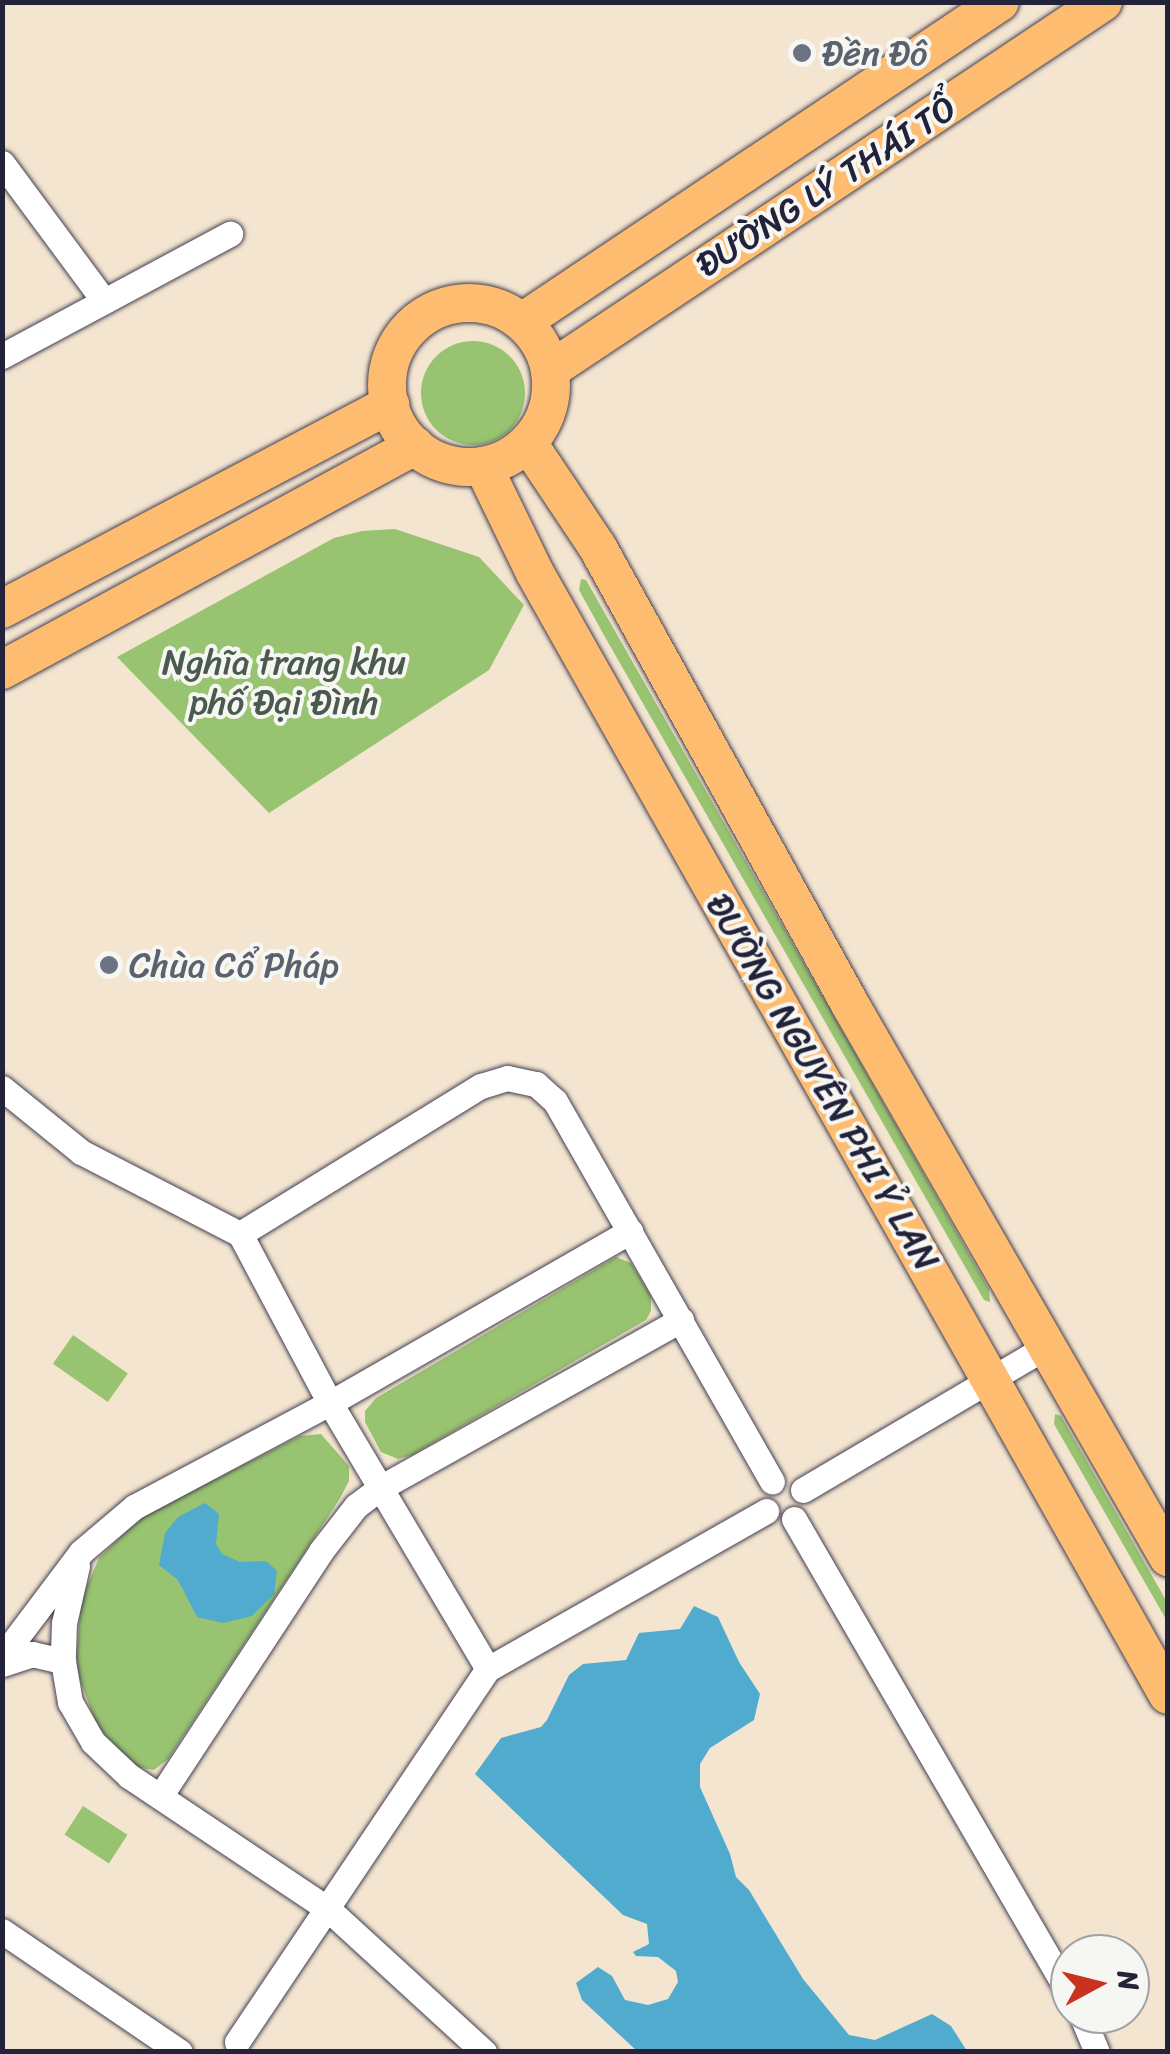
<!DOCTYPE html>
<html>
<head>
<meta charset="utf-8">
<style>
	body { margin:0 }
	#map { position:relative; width:1170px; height:2054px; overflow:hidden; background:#f4e5d0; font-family:Sriracha,sans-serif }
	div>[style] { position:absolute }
	.green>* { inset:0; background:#98c370; transform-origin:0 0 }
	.round { border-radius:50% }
	.water>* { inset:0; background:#50abce }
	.roads { filter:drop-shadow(0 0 2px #423f51) drop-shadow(0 0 2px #423f51) }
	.minor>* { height:25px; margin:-12.5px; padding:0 12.5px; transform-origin:12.5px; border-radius:12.5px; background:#fff }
	.primary>* { height:38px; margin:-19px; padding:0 19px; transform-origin:19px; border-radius:19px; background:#febc70 }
	.primary>.ring { margin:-19px; padding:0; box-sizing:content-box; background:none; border:38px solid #febc70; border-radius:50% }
	.dots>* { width:28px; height:28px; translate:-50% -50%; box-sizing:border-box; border:5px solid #f6f6f2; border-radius:50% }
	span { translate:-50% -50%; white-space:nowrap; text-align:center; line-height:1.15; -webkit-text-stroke:8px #f6f6f2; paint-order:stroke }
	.worship-label { font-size:35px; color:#5b616d }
	.left { translate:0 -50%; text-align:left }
	.street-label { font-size:35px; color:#22223b }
	.park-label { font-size:35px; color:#4b5a4e }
	.frame { position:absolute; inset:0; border:5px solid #22223b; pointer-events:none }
	.north { position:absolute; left:1050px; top:1934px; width:100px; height:100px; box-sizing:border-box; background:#f6f6f2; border:2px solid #a1a1a9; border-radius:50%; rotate:83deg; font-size:28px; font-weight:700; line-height:40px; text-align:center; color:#22223b }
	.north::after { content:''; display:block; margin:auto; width:35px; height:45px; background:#c8321e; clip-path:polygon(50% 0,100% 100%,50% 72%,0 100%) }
</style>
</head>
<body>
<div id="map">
	<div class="green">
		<div class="round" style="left:421px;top:341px;width:104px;height:104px"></div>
		<div style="clip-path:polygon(395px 529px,479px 557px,524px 605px,489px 670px,269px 813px,117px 657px,334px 538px,362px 531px)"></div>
		<div style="clip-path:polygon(581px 579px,586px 580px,989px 1289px,990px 1302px,984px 1300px,605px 637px,579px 590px)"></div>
		<div style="clip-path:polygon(616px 1257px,631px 1263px,651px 1296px,651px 1311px,646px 1320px,412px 1455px,398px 1459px,381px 1452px,365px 1422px,365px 1411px,376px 1398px)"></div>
		<div style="left:73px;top:1335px;width:67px;height:35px;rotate:35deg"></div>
		<div style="clip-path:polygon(1055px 1414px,1061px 1416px,1167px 1602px,1167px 1621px,1054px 1424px)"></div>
		<div style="clip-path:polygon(321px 1434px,349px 1466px,349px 1481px,339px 1500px,168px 1759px,154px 1770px,135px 1767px,97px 1726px,76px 1669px,81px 1600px,99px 1558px,141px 1517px,300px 1436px)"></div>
		<div style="left:83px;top:1806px;width:53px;height:34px;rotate:33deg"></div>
	</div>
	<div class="water">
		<div style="clip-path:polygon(205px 1503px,219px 1514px,216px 1544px,222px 1554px,240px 1562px,266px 1561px,277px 1571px,274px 1594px,252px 1616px,223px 1623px,197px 1617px,178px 1580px,159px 1565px,165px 1533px,178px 1517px)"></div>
		<div style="clip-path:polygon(694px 1606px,718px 1617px,739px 1662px,760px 1694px,754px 1720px,710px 1748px,700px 1764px,700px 1787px,730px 1854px,736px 1877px,749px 1890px,803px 1979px,849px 2035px,875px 2040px,932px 2014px,951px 2026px,967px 2051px,637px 2051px,582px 2000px,576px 1983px,598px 1967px,612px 1976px,625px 2000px,648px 2005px,668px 1999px,678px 1982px,676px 1971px,658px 1957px,636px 1956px,633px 1952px,649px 1944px,647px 1924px,623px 1915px,475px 1774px,501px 1738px,541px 1727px,547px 1720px,569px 1675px,583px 1664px,626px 1660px,639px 1633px,680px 1629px)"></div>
	</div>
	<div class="roads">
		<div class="minor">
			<div style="left:2px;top:163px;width:172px;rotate:53.5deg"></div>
			<div style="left:2px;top:356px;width:259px;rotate:-28.2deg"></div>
			<div style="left:2px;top:1088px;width:102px;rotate:39deg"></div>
			<div style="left:81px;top:1152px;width:179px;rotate:27.3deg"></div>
			<div style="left:240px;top:1234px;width:191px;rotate:62deg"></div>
			<div style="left:330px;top:1403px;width:309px;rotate:59.3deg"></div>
			<div style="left:240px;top:1234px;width:283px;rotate:-31.6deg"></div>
			<div style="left:481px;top:1086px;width:27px;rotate:-17deg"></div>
			<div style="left:507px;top:1078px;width:30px;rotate:12deg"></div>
			<div style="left:536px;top:1084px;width:25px;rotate:42deg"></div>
			<div style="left:555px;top:1101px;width:438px;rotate:60.3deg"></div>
			<div style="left:803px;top:1490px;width:286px;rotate:-30.5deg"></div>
			<div style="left:794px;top:1519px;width:550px;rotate:59.89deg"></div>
			<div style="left:77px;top:1566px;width:58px;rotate:102.8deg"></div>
			<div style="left:64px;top:1623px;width:38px;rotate:92deg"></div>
			<div style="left:63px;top:1661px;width:42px;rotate:80.3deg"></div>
			<div style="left:70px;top:1702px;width:46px;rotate:60.1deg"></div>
			<div style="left:93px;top:1742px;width:50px;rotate:43.4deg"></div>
			<div style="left:129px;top:1776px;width:239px;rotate:33.8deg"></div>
			<div style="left:328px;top:1909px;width:212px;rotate:42.5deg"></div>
			<div style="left:2px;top:1657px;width:131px;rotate:-53deg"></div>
			<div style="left:81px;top:1552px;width:70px;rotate:-40.3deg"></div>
			<div style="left:134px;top:1507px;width:222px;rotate:-28deg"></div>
			<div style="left:330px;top:1403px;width:346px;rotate:-29.8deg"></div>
			<div style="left:2px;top:1664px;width:32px;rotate:-18deg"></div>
			<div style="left:32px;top:1654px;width:32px;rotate:13deg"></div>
			<div style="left:161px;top:1795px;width:292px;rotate:-56.7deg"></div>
			<div style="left:321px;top:1551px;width:57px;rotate:-52.1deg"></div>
			<div style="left:356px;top:1506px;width:30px;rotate:-37deg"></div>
			<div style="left:380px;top:1488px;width:345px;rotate:-29.2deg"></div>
			<div style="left:2px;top:1931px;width:215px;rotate:34.2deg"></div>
			<div style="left:1081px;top:2014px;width:41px;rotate:67.2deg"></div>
			<div style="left:237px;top:2042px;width:450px;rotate:-56.1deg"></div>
			<div style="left:488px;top:1669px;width:320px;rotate:-29.6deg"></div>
		</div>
		<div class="primary">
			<div class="ring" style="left:387px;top:303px;width:126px;height:126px"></div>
			<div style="left:522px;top:322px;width:575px;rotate:-33.8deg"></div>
			<div style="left:550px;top:370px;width:664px;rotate:-33.64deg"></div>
			<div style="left:528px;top:443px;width:126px;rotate:56.3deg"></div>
			<div style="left:598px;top:548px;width:523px;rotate:61.08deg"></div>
			<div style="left:851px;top:1006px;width:636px;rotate:60.09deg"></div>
			<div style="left:483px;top:466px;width:119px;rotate:64.1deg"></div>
			<div style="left:535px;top:573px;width:1288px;rotate:60.57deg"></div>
			<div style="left:2px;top:609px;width:439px;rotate:-27.8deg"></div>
			<div style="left:2px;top:670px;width:470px;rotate:-28.5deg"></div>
		</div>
	</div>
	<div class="dots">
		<div style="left:802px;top:53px;background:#6b7280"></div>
		<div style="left:109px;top:965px;background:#6b7280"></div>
	</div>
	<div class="worship-label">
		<span class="left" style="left:822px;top:53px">Đền Đô</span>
		<span class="left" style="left:129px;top:965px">Chùa Cổ Pháp</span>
	</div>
	<div class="street-label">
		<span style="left:826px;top:186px;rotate:-33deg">ĐƯỜNG LÝ THÁI TỔ</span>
		<span style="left:823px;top:1082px;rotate:60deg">ĐƯỜNG NGUYÊN PHI Ỷ LAN</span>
	</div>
	<div class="park-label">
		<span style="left:284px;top:682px">Nghĩa trang khu<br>phố Đại Đình</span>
	</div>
	<div class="frame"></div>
	<div class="north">N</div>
</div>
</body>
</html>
